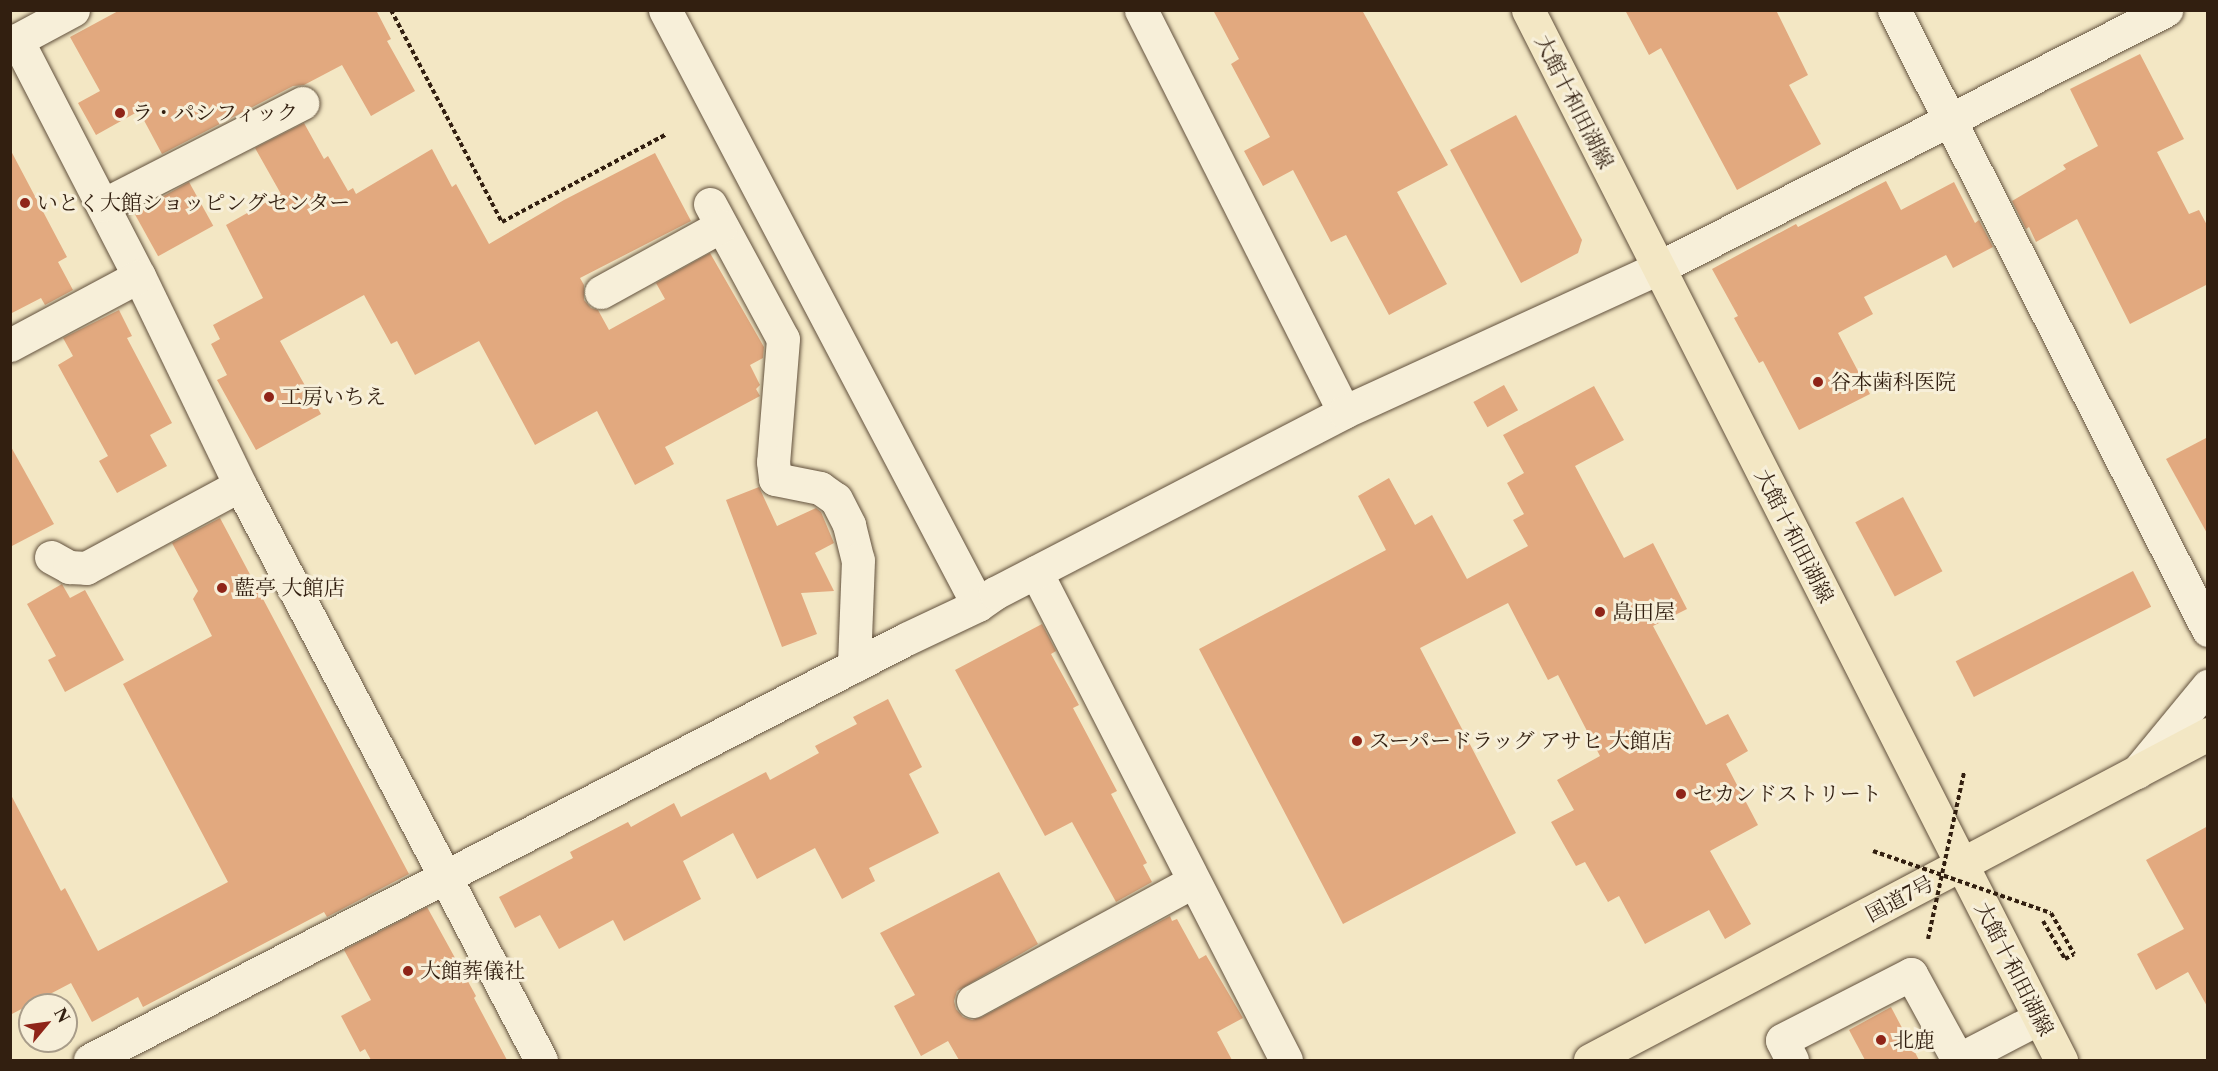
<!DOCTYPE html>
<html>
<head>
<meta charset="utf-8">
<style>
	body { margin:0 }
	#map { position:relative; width:2218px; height:1071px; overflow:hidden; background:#f3e7c4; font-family:"Libre Caslon Text","Noto Serif JP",serif }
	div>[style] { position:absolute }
	.building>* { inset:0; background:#e2a97f; transform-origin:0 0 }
	.path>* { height:4px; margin-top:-2px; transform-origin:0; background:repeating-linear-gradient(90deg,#321f10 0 4.5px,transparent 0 7.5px) }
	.roads { filter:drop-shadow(0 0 2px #62513d) drop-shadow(0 0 2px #62513d) }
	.minor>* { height:33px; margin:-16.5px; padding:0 16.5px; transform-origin:16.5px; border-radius:16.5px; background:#f7efd9 }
	.major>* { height:33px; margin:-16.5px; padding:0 16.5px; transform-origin:16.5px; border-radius:16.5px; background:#f3e7c4 }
	.highway>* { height:33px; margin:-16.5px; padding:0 16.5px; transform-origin:16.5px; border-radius:16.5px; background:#f3e7c4 }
	.path-bridge>* { height:4px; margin-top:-2px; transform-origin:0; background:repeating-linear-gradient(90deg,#321f10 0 4.5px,transparent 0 7.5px) }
	.dots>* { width:16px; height:16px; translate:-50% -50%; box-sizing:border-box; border:3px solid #f7efd9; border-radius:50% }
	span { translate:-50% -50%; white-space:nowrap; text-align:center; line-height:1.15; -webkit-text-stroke:6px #f7efd9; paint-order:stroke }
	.street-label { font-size:21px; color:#321f10 }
	.poi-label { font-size:21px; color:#321f10 }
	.left { translate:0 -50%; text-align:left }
	.frame { position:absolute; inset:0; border:12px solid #321f10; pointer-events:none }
	.north { position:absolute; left:18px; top:993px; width:60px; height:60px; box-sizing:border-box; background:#f7efd9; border:2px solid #a89c89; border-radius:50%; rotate:61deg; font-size:16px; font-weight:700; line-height:24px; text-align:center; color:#321f10 }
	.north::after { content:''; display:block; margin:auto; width:21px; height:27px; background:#8f2418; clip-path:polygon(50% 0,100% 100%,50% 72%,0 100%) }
</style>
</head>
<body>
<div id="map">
	<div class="building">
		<div style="clip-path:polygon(120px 10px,376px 10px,391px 39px,387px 41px,415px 91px,371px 116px,342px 65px,304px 85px,293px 86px,162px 154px,139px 111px,96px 135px,78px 103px,100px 91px,70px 37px)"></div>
		<div style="clip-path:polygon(1213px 10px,1362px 10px,1448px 165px,1397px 192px,1447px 284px,1389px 315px,1346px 235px,1331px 242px,1293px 170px,1263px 186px,1244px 151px,1270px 137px,1231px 64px,1239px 59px)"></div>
		<div style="clip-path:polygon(1625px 10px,1776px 10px,1808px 75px,1789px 85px,1821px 144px,1737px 190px,1661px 48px,1649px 55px)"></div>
		<div style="clip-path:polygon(2140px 54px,2184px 139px,2157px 152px,2189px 214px,2199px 210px,2208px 227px,2208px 284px,2130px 324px,2077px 219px,2036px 242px,2029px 227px,2026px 229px,2012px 201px,2066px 169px,2063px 165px,2098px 146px,2070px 89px)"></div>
		<div style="clip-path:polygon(1516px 115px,1582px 240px,1578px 253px,1521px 283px,1450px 150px)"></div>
		<div style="clip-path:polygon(304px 123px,324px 159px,328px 156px,348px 191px,353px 188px,356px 194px,432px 149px,452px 187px,456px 184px,489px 244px,564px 200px,655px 153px,691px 221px,580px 278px,584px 285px,584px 300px,591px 308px,598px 310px,609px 330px,665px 299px,656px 283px,710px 253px,764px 347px,763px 358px,750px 365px,760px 385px,756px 389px,760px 396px,665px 447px,674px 464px,635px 485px,597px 411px,535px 445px,479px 341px,415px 375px,397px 341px,391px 344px,364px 295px,280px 341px,321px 414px,256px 450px,217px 380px,227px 375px,211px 344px,220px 339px,213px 325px,263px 298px,226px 225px,281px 194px,255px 148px)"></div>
		<div style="clip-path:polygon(10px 149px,67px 257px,58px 262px,73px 290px,45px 305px,41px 298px,10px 314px)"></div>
		<div style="clip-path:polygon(1886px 181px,1901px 210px,1954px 182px,1975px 223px,1979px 220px,1993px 247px,1953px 268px,1946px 255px,1864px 297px,1873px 314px,1838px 333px,1870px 394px,1799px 430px,1763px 361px,1759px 363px,1734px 318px,1738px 316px,1712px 269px,1796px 224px,1798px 227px)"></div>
		<div style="left:189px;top:182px;width:50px;height:63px;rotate:61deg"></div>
		<div style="clip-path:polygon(119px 310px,132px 336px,127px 338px,172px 423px,150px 435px,167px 466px,117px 493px,99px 461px,108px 456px,58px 365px,73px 356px,63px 338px)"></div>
		<div style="left:1504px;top:385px;width:29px;height:35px;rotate:61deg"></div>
		<div style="clip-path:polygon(1594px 386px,1624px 440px,1575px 466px,1624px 558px,1653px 543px,1687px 609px,1653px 626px,1706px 725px,1728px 714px,1748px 751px,1726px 764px,1758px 825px,1710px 851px,1751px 924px,1725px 939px,1709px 910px,1645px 944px,1619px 896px,1608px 902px,1585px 862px,1576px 866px,1551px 822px,1574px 810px,1557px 780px,1600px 756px,1558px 675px,1548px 680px,1508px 603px,1420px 648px,1516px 833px,1343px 924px,1199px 649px,1386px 550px,1358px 496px,1389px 478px,1415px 525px,1432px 515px,1467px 579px,1528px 546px,1513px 520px,1524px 514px,1507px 483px,1524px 473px,1503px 435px)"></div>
		<div style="clip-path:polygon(2208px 437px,2208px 535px,2166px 459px)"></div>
		<div style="clip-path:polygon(10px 445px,54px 524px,10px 547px)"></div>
		<div style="clip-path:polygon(759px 487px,777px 526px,816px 508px,821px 512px,834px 543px,815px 553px,834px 591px,801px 593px,817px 634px,782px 647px,726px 500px)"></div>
		<div style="left:1903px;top:497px;width:84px;height:54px;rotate:62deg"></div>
		<div style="clip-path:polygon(220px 518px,409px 874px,327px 917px,324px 912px,143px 1007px,138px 997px,92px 1022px,71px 983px,10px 1015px,10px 793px,61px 891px,65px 888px,98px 951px,228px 882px,123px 684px,212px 636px,193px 599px,198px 591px,172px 543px)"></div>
		<div style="left:2133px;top:571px;width:40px;height:199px;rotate:63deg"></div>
		<div style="clip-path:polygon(62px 584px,70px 598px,85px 590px,124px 660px,65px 692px,48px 660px,56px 656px,27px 604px)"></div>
		<div style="clip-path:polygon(1042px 624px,1056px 651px,1051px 654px,1079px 705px,1073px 708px,1117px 791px,1111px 794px,1147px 863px,1143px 865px,1152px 882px,1116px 902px,1072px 822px,1045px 836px,955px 670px)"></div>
		<div style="clip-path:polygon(888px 699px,922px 767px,909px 774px,939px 833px,869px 868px,875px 881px,842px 899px,815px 848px,757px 879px,733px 833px,683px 861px,701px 899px,624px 941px,613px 920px,559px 949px,540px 915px,515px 928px,499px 897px,573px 858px,570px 852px,628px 822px,631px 827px,674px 803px,681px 817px,766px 772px,770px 780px,819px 753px,815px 746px,857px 724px,853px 717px)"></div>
		<div style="clip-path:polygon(2208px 826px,2208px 1008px,2188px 972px,2156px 990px,2137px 954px,2184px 929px,2146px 860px)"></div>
		<div style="clip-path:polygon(999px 872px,1038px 944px,957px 991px,954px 1001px,956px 1009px,963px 1017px,972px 1020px,982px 1017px,1170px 916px,1172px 921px,1177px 919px,1199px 959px,1206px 955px,1243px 1018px,1217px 1032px,1232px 1060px,959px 1060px,948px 1041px,921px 1056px,894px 1006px,915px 995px,880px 933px)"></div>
		<div style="clip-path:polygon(427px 907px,476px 996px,474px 998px,507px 1060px,371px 1060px,365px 1049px,360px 1052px,341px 1016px,371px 1000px,344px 950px)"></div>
		<div style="clip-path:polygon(1891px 1007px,1919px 1060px,1865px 1060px,1849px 1030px)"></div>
	</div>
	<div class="path">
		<div style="left:391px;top:10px;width:239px;rotate:62.4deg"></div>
		<div style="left:502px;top:222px;width:185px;rotate:-28.1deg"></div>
		<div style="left:2043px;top:921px;width:44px;rotate:59.9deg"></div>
		<div style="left:2065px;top:959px;width:10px;rotate:-29deg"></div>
	</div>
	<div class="roads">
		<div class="minor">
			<div style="left:73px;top:10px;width:64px;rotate:151.8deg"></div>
			<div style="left:17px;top:40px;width:266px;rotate:62.7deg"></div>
			<div style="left:139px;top:276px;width:232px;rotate:64.2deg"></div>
			<div style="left:240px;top:485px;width:649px;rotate:62.37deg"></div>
			<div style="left:665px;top:10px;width:672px;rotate:62.25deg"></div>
			<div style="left:1141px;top:10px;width:450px;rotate:63.2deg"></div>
			<div style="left:1894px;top:10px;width:695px;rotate:63.14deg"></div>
			<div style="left:710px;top:204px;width:153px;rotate:61.6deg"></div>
			<div style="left:783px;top:339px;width:123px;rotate:94.6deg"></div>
			<div style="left:773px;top:462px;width:17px;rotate:83deg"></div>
			<div style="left:775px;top:479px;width:46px;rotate:11.3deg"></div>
			<div style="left:820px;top:488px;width:19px;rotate:35deg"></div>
			<div style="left:836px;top:499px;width:29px;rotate:63deg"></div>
			<div style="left:849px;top:525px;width:36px;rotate:76deg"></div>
			<div style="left:858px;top:560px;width:106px;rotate:92.2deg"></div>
			<div style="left:103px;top:205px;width:224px;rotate:-27.1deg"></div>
			<div style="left:601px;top:292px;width:137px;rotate:-28.8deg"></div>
			<div style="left:10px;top:345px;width:146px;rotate:-28.1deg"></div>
			<div style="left:51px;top:557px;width:21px;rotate:29deg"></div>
			<div style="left:69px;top:567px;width:17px;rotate:3deg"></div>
			<div style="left:86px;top:568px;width:175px;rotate:-28.3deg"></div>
			<div style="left:1036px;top:572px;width:548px;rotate:62.87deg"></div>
			<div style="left:2137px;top:772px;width:112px;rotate:-50.5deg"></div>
			<div style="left:973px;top:1001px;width:251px;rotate:-28.5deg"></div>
			<div style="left:90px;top:1060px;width:918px;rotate:-27.29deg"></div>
			<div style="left:906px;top:639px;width:80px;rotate:-25.3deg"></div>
			<div style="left:978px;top:605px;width:21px;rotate:-35deg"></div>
			<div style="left:995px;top:593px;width:393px;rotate:-27.4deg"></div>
			<div style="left:1344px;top:412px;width:345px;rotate:-24.6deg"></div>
			<div style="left:1658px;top:268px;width:570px;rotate:-26.92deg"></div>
			<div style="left:1792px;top:1060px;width:22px;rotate:-117deg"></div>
			<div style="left:1782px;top:1040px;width:145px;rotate:-27.1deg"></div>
			<div style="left:1911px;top:974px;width:98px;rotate:61.3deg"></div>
			<div style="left:1958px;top:1060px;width:91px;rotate:-27.4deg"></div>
		</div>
		<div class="major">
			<div style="left:1528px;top:10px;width:1178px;rotate:63.09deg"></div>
		</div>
		<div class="highway">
			<div style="left:1590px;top:1060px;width:699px;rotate:-27.81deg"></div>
		</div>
	</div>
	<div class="path-bridge">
		<div style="left:1873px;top:851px;width:188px;rotate:19.2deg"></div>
		<div style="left:2051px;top:913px;width:47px;rotate:60.7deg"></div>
		<div style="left:1928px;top:939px;width:171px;rotate:-77.8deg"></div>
	</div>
	<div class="dots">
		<div style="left:120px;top:113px;background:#8f2418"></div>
		<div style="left:25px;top:203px;background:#8f2418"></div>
		<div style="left:1818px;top:382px;background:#8f2418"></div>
		<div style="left:269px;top:397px;background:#8f2418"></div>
		<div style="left:222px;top:588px;background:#8f2418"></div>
		<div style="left:1600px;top:612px;background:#8f2418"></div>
		<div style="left:1357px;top:741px;background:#8f2418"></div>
		<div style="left:1681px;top:794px;background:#8f2418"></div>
		<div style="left:408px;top:971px;background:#8f2418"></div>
		<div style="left:1881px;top:1040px;background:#8f2418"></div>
	</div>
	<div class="street-label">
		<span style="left:1574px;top:102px;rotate:63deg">大館十和田湖線</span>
		<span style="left:1794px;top:536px;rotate:63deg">大館十和田湖線</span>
		<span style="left:1900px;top:899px;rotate:-28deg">国道7号</span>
		<span style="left:2014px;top:969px;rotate:63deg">大館十和田湖線</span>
	</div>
	<div class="poi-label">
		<span class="left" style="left:132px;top:113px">ラ・パシフィック</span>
		<span class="left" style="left:37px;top:203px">いとく大館ショッピングセンター</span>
		<span class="left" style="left:1830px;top:382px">谷本歯科医院</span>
		<span class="left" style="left:281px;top:397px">工房いちえ</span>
		<span class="left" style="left:234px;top:588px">藍亭 大館店</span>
		<span class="left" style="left:1612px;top:612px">島田屋</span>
		<span class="left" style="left:1369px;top:741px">スーパードラッグ アサヒ 大館店</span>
		<span class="left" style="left:1693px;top:794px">セカンドストリート</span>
		<span class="left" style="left:420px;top:971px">大館葬儀社</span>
		<span class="left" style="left:1893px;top:1040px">北鹿</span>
	</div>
	<div class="frame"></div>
	<div class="north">N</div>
</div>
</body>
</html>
